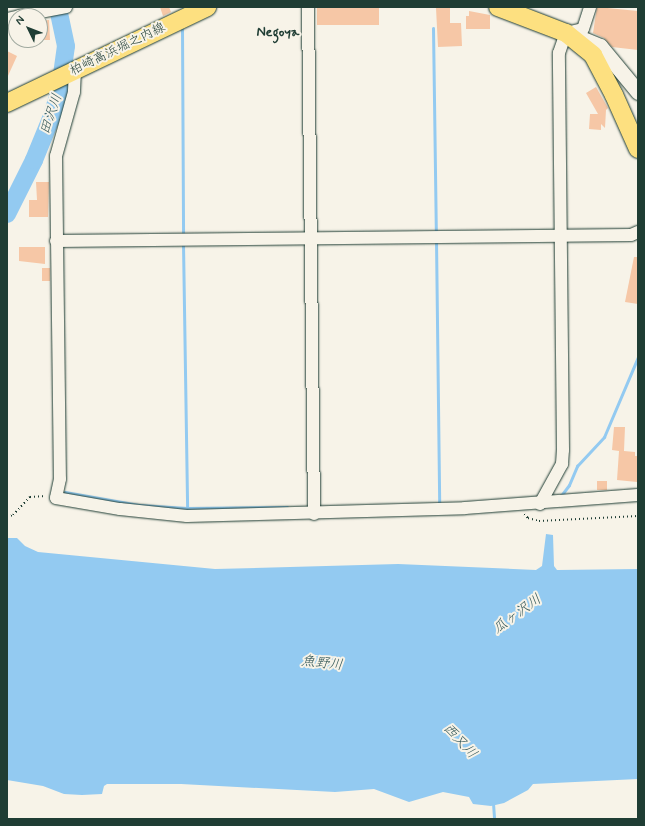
<!DOCTYPE html>
<html>
<head>
<meta charset="utf-8">
<style>
	body { margin:0 }
	#map { position:relative; width:645px; height:826px; overflow:hidden; background:#f7f3e8; font-family:Mynerve,"Klee One",sans-serif }
	div>[style] { position:absolute }
	.water>* { inset:0; background:#93caf1 }
	.stream>* { height:3px; margin:-1.5px; padding:0 1.5px; transform-origin:1.5px; border-radius:1.5px; background:#93caf1 }
	.river>* { height:18px; margin:-9px; padding:0 9px; transform-origin:9px; border-radius:9px; background:#93caf1 }
	.building>* { inset:0; background:#f6c7a6; transform-origin:0 0 }
	.path>* { height:2px; margin-top:-1px; transform-origin:0; background:repeating-linear-gradient(90deg,#1f3d34 0 1px,transparent 0 4px) }
	.roads { filter:drop-shadow(0 0 1px #1f3d34) drop-shadow(0 0 1px #1f3d34) }
	.minor>* { height:12px; margin:-6px; padding:0 6px; transform-origin:6px; border-radius:6px; background:#f7f3e8 }
	.tertiary>* { height:15px; margin:-7.5px; padding:0 7.5px; transform-origin:7.5px; border-radius:7.5px; background:#f7f3e8 }
	.primary>* { height:18px; margin:-9px; padding:0 9px; transform-origin:9px; border-radius:9px; background:#fde080 }
	span { translate:-50% -50%; white-space:nowrap; text-align:center; line-height:1.15; -webkit-text-stroke:4px #f7f3e8; paint-order:stroke }
	.street-label { font-size:13px; color:#1f3d34 }
	.neighbourhood-label { font-size:14px; color:#1f3d34; font-weight:700 }
	.water-label { font-size:14px; color:#36595a; font-style:italic }
	.frame { position:absolute; inset:0; border:8px solid #1f3d34; pointer-events:none }
	.north { position:absolute; left:8px; top:8px; width:40px; height:40px; box-sizing:border-box; background:#f7f3e8; border:1px solid #a1aaa0; border-radius:50%; rotate:313deg; font-size:11px; font-weight:700; line-height:16px; text-align:center; color:#1f3d34 }
	.north::after { content:''; display:block; margin:auto; width:14px; height:18px; background:#1f3d34; clip-path:polygon(50% 0,100% 100%,50% 72%,0 100%) }
</style>
</head>
<body>
<div id="map">
	<div class="water">
		<div style="clip-path:polygon(546px 534px,553px 535px,554px 566px,557px 570px,638px 569px,638px 779px,533px 784px,528px 790px,504px 803px,491px 806px,473px 804px,469px 797px,443px 792px,409px 802px,374px 789px,335px 792px,181px 784px,107px 784px,104px 786px,102px 794px,82px 795px,64px 794px,43px 786px,7px 780px,7px 538px,17px 538px,25px 546px,38px 552px,215px 569px,398px 564px,536px 570px,542px 566px)"></div>
	</div>
	<div class="stream">
		<div style="left:433px;top:28px;width:205px;rotate:89.2deg"></div>
		<div style="left:182px;top:29px;width:207px;rotate:89.7deg"></div>
		<div style="left:436px;top:240px;width:264px;rotate:89.3deg"></div>
		<div style="left:183px;top:244px;width:264px;rotate:89.1deg"></div>
		<div style="left:65px;top:492px;width:75px;rotate:10deg"></div>
		<div style="left:139px;top:505px;width:48px;rotate:3.6deg"></div>
		<div style="left:187px;top:508px;width:100px;rotate:-0.6deg"></div>
		<div style="left:560px;top:497px;width:15px;rotate:-53deg"></div>
		<div style="left:569px;top:485px;width:21px;rotate:-67deg"></div>
		<div style="left:577px;top:466px;width:40px;rotate:-47deg"></div>
		<div style="left:604px;top:437px;width:87px;rotate:-67deg"></div>
		<div style="left:493px;top:803px;width:16px;rotate:86deg"></div>
	</div>
	<div class="river">
		<div style="left:7px;top:214px;width:60px;rotate:-63.4deg"></div>
		<div style="left:34px;top:160px;width:48px;rotate:-67.8deg"></div>
		<div style="left:52px;top:116px;width:28px;rotate:-73deg"></div>
		<div style="left:60px;top:89px;width:43px;rotate:-82.1deg"></div>
		<div style="left:66px;top:46px;width:40px;rotate:-102deg"></div>
	</div>
	<div class="building">
		<div style="clip-path:polygon(160px 7px,169px 7px,171px 12px,163px 16px)"></div>
		<div style="left:317px;top:7px;width:62px;height:18px"></div>
		<div style="clip-path:polygon(597px 7px,638px 11px,638px 50px,612px 47px,604px 38px,593px 33px)"></div>
		<div style="clip-path:polygon(436px 8px,450px 8px,450px 23px,461px 23px,462px 46px,438px 47px)"></div>
		<div style="clip-path:polygon(469px 11px,490px 15px,490px 29px,466px 29px,466px 16px,469px 16px)"></div>
		<div style="clip-path:polygon(49px 20px,50px 40px,40px 40px,40px 21px)"></div>
		<div style="clip-path:polygon(7px 51px,17px 56px,7px 78px)"></div>
		<div style="clip-path:polygon(596px 87px,608px 108px,606px 110px,605px 128px,601px 124px,601px 130px,589px 129px,590px 114px,598px 114px,586px 93px)"></div>
		<div style="clip-path:polygon(36px 182px,49px 182px,48px 217px,29px 217px,29px 200px,37px 200px)"></div>
		<div style="clip-path:polygon(19px 247px,45px 247px,45px 264px,19px 261px)"></div>
		<div style="clip-path:polygon(634px 257px,638px 257px,638px 304px,625px 302px)"></div>
		<div style="left:42px;top:268px;width:8px;height:13px"></div>
		<div style="clip-path:polygon(614px 427px,625px 427px,624px 451px,635px 452px,635px 456px,638px 456px,637px 482px,617px 480px,619px 451px,612px 450px)"></div>
		<div style="left:607px;top:481px;width:9px;height:10px;rotate:90deg"></div>
	</div>
	<div class="path">
		<div style="left:524px;top:514px;width:6px;rotate:45deg"></div>
		<div style="left:528px;top:518px;width:11px;rotate:15deg"></div>
		<div style="left:539px;top:521px;width:99px;rotate:-2.9deg"></div>
		<div style="left:7px;top:517px;width:6px;rotate:-18deg"></div>
		<div style="left:13px;top:515px;width:25px;rotate:-47deg"></div>
		<div style="left:30px;top:497px;width:16px;rotate:-4deg"></div>
	</div>
	<div class="roads">
		<div class="minor">
			<div style="left:308px;top:7px;width:507px;rotate:89.32deg"></div>
			<div style="left:19px;top:16px;width:48px;rotate:-10.8deg"></div>
			<div style="left:7px;top:19px;width:9px;rotate:-13deg"></div>
			<div style="left:75px;top:71px;width:21px;rotate:93deg"></div>
			<div style="left:74px;top:92px;width:66px;rotate:105.7deg"></div>
			<div style="left:56px;top:156px;width:323px;rotate:89.3deg"></div>
			<div style="left:60px;top:479px;width:19px;rotate:102deg"></div>
			<div style="left:56px;top:498px;width:65px;rotate:9.8deg"></div>
			<div style="left:120px;top:509px;width:67px;rotate:6deg"></div>
			<div style="left:187px;top:516px;width:278px;rotate:-1.6deg"></div>
			<div style="left:465px;top:508px;width:173px;rotate:-4.3deg"></div>
			<div style="left:56px;top:241px;width:575px;rotate:-0.6deg"></div>
			<div style="left:631px;top:235px;width:8px;rotate:-23deg"></div>
			<div style="left:540px;top:504px;width:46px;rotate:-61.2deg"></div>
			<div style="left:562px;top:464px;width:14px;rotate:-86deg"></div>
			<div style="left:563px;top:450px;width:397px;rotate:-90.6deg"></div>
			<div style="left:559px;top:53px;width:21px;rotate:-71deg"></div>
			<div style="left:566px;top:33px;width:17px;rotate:-13deg"></div>
			<div style="left:583px;top:29px;width:23px;rotate:-72deg"></div>
		</div>
		<div class="tertiary">
			<div style="left:573px;top:35px;width:29px;rotate:22deg"></div>
			<div style="left:600px;top:46px;width:60px;rotate:50.4deg"></div>
		</div>
		<div class="primary">
			<div style="left:498px;top:7px;width:73px;rotate:20.9deg"></div>
			<div style="left:566px;top:33px;width:35px;rotate:39deg"></div>
			<div style="left:593px;top:55px;width:45px;rotate:62.3deg"></div>
			<div style="left:614px;top:95px;width:59px;rotate:66deg"></div>
			<div style="left:7px;top:103px;width:222px;rotate:-25.6deg"></div>
		</div>
	</div>
	<div class="street-label">
		<span style="left:118px;top:50px;rotate:-26deg">柏崎高浜堀之内線</span>
	</div>
	<div class="neighbourhood-label">
		<span style="left:278px;top:32px">Negoya</span>
	</div>
	<div class="water-label">
		<span style="left:51px;top:114px;rotate:-71deg">田沢川</span>
		<span style="left:517px;top:614px;rotate:-36deg">瓜ヶ沢川</span>
		<span style="left:322px;top:663px;rotate:6deg">魚野川</span>
		<span style="left:460px;top:741px;rotate:47deg">西又川</span>
	</div>
	<div class="frame"></div>
	<div class="north">N</div>
</div>
</body>
</html>
